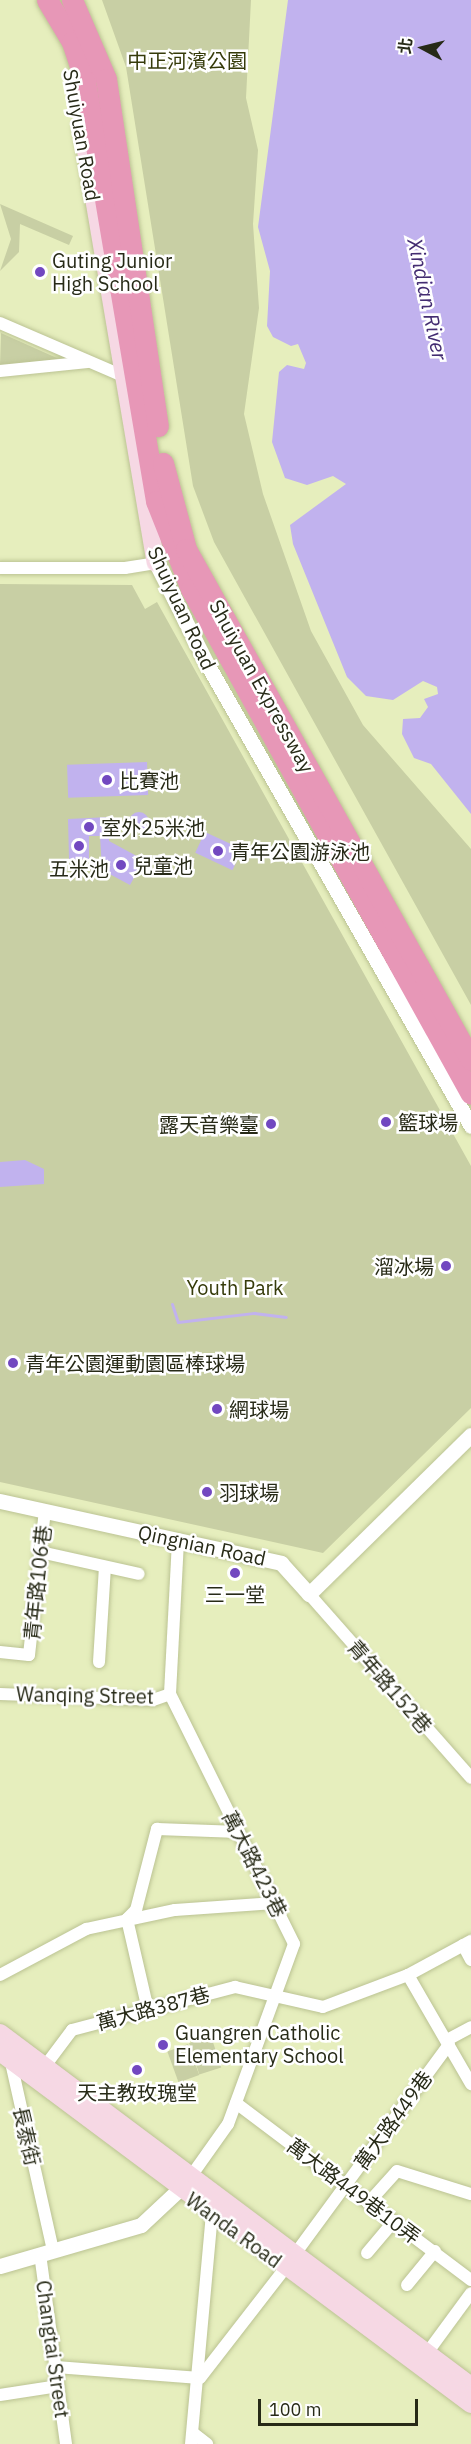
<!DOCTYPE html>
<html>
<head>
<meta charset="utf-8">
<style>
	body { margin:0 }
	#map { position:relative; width:471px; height:2444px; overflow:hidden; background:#e6eebd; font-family:"IBM Plex Sans","Noto Sans TC",sans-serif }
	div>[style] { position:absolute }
	.green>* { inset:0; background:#c8cfa4; transform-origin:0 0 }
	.water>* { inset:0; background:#c1b2ee; transform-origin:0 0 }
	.round { border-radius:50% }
	.stream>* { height:3px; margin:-1.5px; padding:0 1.5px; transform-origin:1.5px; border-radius:1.5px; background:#c1b2ee }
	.roads { filter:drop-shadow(0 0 2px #bbc393) drop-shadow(0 0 2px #bbc393) }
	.minor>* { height:12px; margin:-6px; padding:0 6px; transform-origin:6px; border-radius:6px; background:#fff }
	.tertiary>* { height:15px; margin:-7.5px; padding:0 7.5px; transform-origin:7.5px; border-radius:7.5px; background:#fff }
	.secondary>* { height:18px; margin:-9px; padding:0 9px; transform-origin:9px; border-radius:9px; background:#f6d8e4 }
	.trunk>* { height:21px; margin:-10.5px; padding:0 10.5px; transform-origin:10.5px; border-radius:10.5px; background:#e797b7 }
	.dots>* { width:16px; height:16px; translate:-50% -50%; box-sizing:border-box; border:3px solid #fff; border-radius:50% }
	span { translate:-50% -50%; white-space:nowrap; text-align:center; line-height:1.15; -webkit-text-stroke:5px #fff; paint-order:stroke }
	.park-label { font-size:20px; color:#363b0a }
	.street-label { font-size:20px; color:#272a17 }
	.poi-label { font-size:20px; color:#272a17 }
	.left { translate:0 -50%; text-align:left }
	.right { translate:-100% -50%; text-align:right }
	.water-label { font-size:21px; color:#432c71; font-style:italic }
	.north { position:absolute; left:393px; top:18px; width:60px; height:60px; -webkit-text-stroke:4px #fff; paint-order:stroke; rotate:277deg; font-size:16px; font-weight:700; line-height:24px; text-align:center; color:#272a17 }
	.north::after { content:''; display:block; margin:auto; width:21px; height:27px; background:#272a17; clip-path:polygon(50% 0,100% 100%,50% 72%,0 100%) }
	.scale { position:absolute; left:258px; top:2399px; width:160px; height:27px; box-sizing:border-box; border:3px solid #272a17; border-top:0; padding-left:8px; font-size:18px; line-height:21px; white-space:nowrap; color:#272a17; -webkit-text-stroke:4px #fff; paint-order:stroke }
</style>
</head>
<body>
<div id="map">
	<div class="green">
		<div style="clip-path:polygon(102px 0,251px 0,246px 98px,258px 150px,253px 224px,259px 308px,244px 414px,263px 494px,311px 631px,363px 725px,471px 849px,471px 1005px,214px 542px,193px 486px,126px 67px)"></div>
		<div style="clip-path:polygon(0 204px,73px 236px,69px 245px,20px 224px,19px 252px,0 271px,11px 239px)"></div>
		<div style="clip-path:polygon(1px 333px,59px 359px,0 366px)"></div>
		<div style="clip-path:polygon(0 584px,132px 585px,145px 609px,157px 602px,471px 1166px,471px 1408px,323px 1553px,0 1482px)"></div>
		<div style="left:211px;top:2036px;width:33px;height:23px;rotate:72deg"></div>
		<div style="left:188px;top:2044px;width:33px;height:22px;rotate:70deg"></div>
	</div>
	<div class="water">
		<div style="clip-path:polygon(288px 0,471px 0,471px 814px,431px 764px,414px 758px,402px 734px,403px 719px,420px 718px,428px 707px,424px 699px,438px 694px,437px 687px,423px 681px,393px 700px,366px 696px,347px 677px,293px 544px,290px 525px,346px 484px,333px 476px,307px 485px,285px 478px,272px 442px,279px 372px,287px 365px,304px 369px,306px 363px,298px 344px,291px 346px,273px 337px,267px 326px,270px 271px,258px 227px)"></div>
		<div style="left:147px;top:762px;width:33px;height:80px;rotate:88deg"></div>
		<div class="round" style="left:129px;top:812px;width:20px;height:20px"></div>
		<div style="clip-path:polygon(109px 817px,109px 841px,144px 860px,130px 885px,102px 870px,100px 836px,89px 836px,89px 859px,69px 859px,68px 819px)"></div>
		<div style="left:205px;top:832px;width:41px;height:23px;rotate:25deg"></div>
		<div style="clip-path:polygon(25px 1160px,44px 1169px,44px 1184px,0 1187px,0 1162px)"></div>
	</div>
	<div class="stream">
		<div style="left:172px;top:1304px;width:19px;rotate:72deg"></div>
		<div style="left:178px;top:1322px;width:77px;rotate:-6.8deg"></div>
		<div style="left:254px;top:1313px;width:32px;rotate:7deg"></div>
	</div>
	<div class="roads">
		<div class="minor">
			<div style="left:0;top:323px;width:132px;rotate:23.3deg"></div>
			<div style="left:0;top:371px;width:88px;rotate:-5.8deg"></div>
			<div style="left:0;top:568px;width:125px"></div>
			<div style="left:125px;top:568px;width:31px;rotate:-9deg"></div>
			<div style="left:178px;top:1541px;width:153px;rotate:93deg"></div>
			<div style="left:170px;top:1694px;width:279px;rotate:63.6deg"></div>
			<div style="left:294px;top:1944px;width:192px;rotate:110.1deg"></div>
			<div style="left:228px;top:2124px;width:64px;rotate:125.4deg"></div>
			<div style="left:40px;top:1552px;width:101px;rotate:12.5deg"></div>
			<div style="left:309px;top:1594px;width:245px;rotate:48.6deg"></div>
			<div style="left:0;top:1652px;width:29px;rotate:6deg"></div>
			<div style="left:29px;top:1655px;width:145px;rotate:-83.7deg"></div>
			<div style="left:99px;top:1662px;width:95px;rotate:-86.4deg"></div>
			<div style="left:0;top:1694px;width:153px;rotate:2.2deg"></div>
			<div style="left:153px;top:1700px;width:18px;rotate:-19deg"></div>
			<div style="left:127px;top:1919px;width:13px;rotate:-45deg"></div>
			<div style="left:136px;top:1910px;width:84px;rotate:-75.5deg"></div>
			<div style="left:157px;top:1829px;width:82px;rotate:2.1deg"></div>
			<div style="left:127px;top:1919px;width:93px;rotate:77deg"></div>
			<div style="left:463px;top:1945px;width:17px;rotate:62deg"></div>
			<div style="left:0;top:1975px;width:98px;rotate:-28.1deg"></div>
			<div style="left:86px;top:1929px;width:91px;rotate:-12.1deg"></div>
			<div style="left:175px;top:1910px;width:100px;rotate:-4deg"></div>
			<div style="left:408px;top:1975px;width:126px;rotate:60deg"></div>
			<div style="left:447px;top:2040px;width:27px;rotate:-28deg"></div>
			<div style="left:10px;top:2058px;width:197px;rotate:77.4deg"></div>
			<div style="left:45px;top:2066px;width:45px;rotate:-53.1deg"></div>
			<div style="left:72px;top:2030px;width:169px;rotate:-14.8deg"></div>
			<div style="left:235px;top:1987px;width:90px;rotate:12.8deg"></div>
			<div style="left:323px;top:2007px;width:91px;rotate:-20.6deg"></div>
			<div style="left:408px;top:1975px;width:72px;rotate:-28.4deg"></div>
			<div style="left:236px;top:2103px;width:294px;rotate:37deg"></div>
			<div style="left:370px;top:2201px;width:40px;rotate:-48deg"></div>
			<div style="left:397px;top:2171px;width:77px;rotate:17.3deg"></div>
			<div style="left:367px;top:2253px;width:42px;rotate:-49.8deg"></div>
			<div style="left:40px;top:2254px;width:192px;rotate:82.2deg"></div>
			<div style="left:295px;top:2254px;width:260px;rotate:-53.7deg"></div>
			<div style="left:407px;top:2285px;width:44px;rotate:-50.5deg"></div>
			<div style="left:427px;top:2353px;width:74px;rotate:-53.7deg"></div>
			<div style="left:56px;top:2367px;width:144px;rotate:4.4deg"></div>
			<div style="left:200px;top:2378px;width:140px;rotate:-52.2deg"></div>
			<div style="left:0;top:2395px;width:59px;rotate:-8.8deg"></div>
			<div style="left:193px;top:2433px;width:18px;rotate:38deg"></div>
			<div style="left:191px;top:2444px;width:234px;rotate:-84.8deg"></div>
		</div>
		<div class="tertiary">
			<div style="left:156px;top:563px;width:113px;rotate:63.2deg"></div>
			<div style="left:207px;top:664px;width:532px;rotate:60.26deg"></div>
			<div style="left:0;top:1501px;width:288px;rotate:12.4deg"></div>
			<div style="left:281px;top:1563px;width:42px;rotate:47.9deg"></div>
			<div style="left:309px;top:1594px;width:227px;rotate:-44.5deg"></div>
			<div style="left:0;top:2266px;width:147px;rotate:-16.2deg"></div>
			<div style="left:141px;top:2225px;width:64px;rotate:-43.1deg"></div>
		</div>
		<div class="secondary">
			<div style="left:82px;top:127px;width:442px;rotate:80.4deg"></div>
			<div style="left:0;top:2033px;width:589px;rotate:36.85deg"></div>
			<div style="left:0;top:2052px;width:588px;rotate:36.77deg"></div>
		</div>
		<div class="trunk">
			<div style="left:47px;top:0;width:49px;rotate:59.2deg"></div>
			<div style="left:72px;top:42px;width:41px;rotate:71.6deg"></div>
			<div style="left:85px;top:81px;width:426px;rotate:80.4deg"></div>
			<div style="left:156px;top:501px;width:95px;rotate:68.3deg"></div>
			<div style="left:191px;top:589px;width:577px;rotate:60.99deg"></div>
			<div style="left:72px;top:0;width:86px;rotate:66.7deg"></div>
			<div style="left:106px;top:79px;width:351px;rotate:81.5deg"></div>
			<div style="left:163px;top:463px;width:89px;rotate:75deg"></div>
			<div style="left:186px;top:549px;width:585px;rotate:60.85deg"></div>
		</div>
	</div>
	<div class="dots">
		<div style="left:40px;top:272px;background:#7248c0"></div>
		<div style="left:107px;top:780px;background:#7248c0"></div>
		<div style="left:89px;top:827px;background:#7248c0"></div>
		<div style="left:79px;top:846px;background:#7248c0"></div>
		<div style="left:218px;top:851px;background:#7248c0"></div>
		<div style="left:121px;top:865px;background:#7248c0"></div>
		<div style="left:386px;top:1122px;background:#7248c0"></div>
		<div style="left:271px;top:1124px;background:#7248c0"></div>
		<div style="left:446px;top:1266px;background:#7248c0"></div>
		<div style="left:13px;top:1363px;background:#7248c0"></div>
		<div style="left:217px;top:1409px;background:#7248c0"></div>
		<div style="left:207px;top:1492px;background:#7248c0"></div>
		<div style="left:235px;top:1573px;background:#7248c0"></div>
		<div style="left:163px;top:2045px;background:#7248c0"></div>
		<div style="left:137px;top:2070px;background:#7248c0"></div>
	</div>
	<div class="park-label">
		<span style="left:187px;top:60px">中正河濱公園</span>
		<span style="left:235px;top:1287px">Youth Park</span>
	</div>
	<div class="street-label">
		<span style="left:82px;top:135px;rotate:80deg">Shuiyuan Road</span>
		<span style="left:182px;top:608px;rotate:65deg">Shuiyuan Road</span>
		<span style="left:262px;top:686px;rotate:61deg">Shuiyuan Expressway</span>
		<span style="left:202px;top:1545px;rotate:12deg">Qingnian Road</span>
		<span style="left:37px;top:1583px;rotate:-84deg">青年路106巷</span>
		<span style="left:390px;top:1686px;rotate:49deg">青年路152巷</span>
		<span style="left:85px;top:1695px;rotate:1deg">Wanqing Street</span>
		<span style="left:255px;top:1864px;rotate:63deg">萬大路423巷</span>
		<span style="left:153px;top:2008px;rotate:-15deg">萬大路387巷</span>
		<span style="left:393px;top:2120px;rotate:-54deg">萬大路449巷</span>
		<span style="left:27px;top:2136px;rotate:77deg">長泰街</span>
		<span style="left:354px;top:2191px;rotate:37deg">萬大路449巷10弄</span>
		<span style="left:234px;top:2230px;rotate:36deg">Wanda Road</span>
		<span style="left:53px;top:2349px;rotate:82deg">Changtai Street</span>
	</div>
	<div class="poi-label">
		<span class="left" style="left:52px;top:272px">Guting Junior<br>High School</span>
		<span class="left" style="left:119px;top:780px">比賽池</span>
		<span class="left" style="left:101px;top:827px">室外25米池</span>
		<span class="left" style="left:230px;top:851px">青年公園游泳池</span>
		<span class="left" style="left:133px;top:865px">兒童池</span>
		<span style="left:79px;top:868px">五米池</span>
		<span class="left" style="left:398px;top:1122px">籃球場</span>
		<span class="right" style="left:259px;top:1124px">露天音樂臺</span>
		<span class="right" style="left:434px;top:1266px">溜冰場</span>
		<span class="left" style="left:25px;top:1363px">青年公園運動園區棒球場</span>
		<span class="left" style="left:229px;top:1409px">網球場</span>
		<span class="left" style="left:219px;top:1492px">羽球場</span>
		<span style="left:235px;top:1594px">三一堂</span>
		<span class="left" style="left:175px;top:2044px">Guangren Catholic<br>Elementary School</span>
		<span style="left:137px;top:2092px">天主教玫瑰堂</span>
	</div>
	<div class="water-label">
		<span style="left:428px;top:299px;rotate:78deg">Xindian River</span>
	</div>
	<div class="north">北</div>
	<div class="scale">100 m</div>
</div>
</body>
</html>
